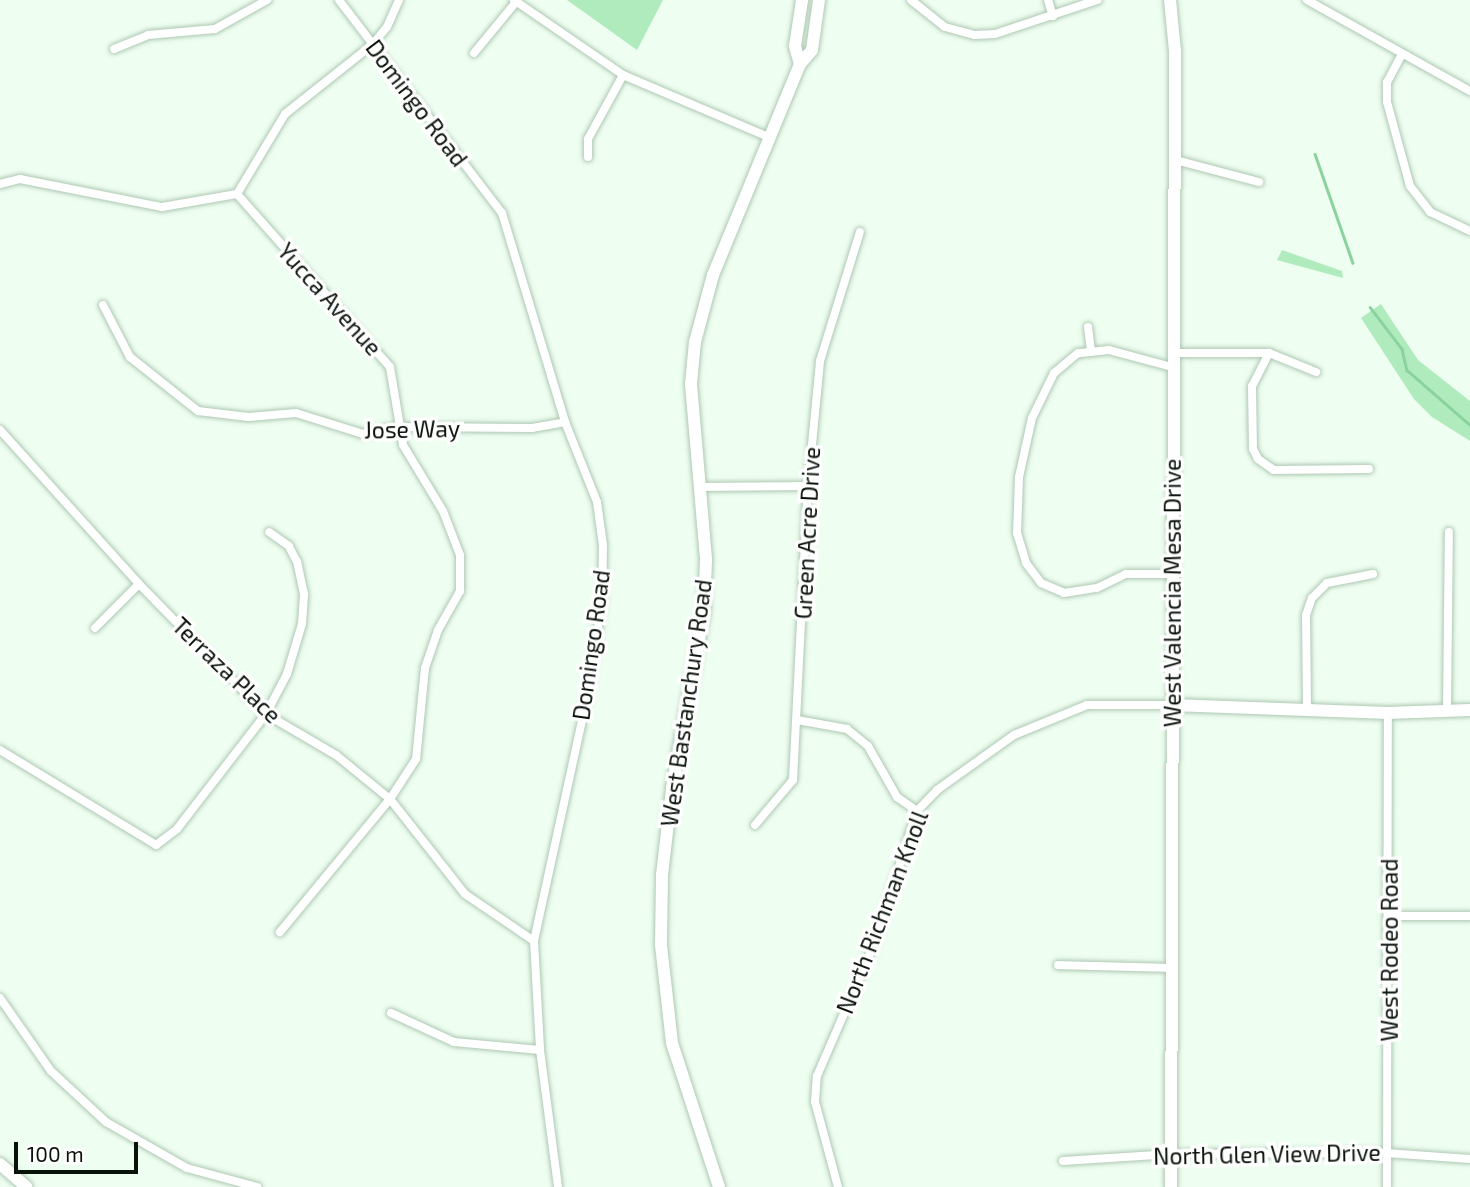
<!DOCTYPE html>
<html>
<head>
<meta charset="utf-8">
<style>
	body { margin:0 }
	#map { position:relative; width:1470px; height:1187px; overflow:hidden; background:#eefef1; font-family:"Exo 2",sans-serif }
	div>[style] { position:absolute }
	.green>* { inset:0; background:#b0ebbe }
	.stream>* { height:2.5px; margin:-1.25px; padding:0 1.25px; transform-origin:1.25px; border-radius:1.25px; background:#8ad39d }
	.roads { filter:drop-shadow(0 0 2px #aec8b3) drop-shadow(0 0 2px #aec8b3) }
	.street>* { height:8px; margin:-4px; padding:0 4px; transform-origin:4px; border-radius:4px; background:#fff }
	.secondary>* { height:12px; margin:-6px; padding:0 6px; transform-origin:6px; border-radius:6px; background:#fff }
	.primary>* { height:12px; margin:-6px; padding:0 6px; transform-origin:6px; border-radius:6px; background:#fff }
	span { translate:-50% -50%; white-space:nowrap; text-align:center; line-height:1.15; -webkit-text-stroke:7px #fff; paint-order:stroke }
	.street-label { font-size:23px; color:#08110a }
	.scale { position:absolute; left:14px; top:1142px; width:124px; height:32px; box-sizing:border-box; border:4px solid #08110a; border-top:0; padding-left:9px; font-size:21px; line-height:24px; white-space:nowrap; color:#08110a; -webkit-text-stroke:5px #fff; paint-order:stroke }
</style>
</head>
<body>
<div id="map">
	<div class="green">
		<div style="clip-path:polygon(567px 0,663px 0,637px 50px)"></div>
		<div style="clip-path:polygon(1282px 250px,1342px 271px,1343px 278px,1277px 260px)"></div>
		<div style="clip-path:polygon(1381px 304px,1418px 360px,1470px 401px,1470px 441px,1432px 417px,1414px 399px,1361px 318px)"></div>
	</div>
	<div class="stream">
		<div style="left:1315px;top:154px;width:115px;rotate:70.8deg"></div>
		<div style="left:1370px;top:307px;width:53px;rotate:52.7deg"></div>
		<div style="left:1402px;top:349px;width:22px;rotate:77deg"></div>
		<div style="left:1407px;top:370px;width:84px;rotate:41.1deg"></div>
	</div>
	<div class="roads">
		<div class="street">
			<div style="left:339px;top:0;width:268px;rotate:52.6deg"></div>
			<div style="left:502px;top:213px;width:218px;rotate:73.2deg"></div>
			<div style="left:565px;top:422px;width:86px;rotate:68.2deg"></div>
			<div style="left:597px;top:502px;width:43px;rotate:82.1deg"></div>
			<div style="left:603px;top:545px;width:57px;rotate:91deg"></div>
			<div style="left:602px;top:602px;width:92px;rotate:98.7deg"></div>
			<div style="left:588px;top:693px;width:254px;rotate:102.3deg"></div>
			<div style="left:534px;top:941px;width:109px;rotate:86.8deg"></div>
			<div style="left:540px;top:1050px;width:138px;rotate:82.5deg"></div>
			<div style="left:514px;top:0;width:132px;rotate:34.5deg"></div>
			<div style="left:623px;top:75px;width:161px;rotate:23.1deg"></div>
			<div style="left:911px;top:0;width:43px;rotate:38.5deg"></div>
			<div style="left:945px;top:27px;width:31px;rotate:15deg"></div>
			<div style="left:975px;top:35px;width:20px;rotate:-3deg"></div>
			<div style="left:995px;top:34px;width:108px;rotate:-18.4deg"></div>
			<div style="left:1048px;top:0;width:17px;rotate:73deg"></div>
			<div style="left:1307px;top:0;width:187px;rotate:29.2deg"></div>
			<div style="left:114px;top:49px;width:37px;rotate:-22deg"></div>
			<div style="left:148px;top:35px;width:67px;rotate:-5.1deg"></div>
			<div style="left:215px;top:29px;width:60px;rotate:-29.1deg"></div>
			<div style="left:474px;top:53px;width:66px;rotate:-50.5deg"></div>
			<div style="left:1402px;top:54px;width:32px;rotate:118deg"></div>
			<div style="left:1387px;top:82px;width:20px;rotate:90deg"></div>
			<div style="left:1387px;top:102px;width:87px;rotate:74.7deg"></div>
			<div style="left:1410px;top:186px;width:33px;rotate:52deg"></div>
			<div style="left:1430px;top:212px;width:44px;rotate:25.4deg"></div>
			<div style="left:588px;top:157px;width:18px;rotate:-90deg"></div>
			<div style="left:588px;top:139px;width:73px;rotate:-61.3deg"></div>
			<div style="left:1175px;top:160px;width:87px;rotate:14.7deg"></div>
			<div style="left:0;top:184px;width:21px;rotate:-14deg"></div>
			<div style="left:20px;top:179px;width:145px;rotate:11.2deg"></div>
			<div style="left:162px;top:207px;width:76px;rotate:-9.8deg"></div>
			<div style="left:237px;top:194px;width:93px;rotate:-59deg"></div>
			<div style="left:285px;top:114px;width:112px;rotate:-38.5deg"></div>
			<div style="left:373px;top:44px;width:22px;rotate:-51deg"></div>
			<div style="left:387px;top:27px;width:30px;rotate:-66deg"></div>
			<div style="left:237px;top:194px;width:231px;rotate:48.5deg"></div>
			<div style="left:390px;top:367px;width:79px;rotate:80.5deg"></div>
			<div style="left:403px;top:445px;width:77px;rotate:58.8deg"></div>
			<div style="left:443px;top:511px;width:47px;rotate:68.9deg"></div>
			<div style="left:460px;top:555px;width:36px;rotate:90deg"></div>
			<div style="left:460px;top:591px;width:45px;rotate:119.4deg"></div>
			<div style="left:438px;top:630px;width:40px;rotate:108.9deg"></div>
			<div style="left:425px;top:668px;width:91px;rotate:95.6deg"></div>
			<div style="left:416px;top:759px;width:48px;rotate:123deg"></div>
			<div style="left:390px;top:799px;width:173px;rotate:129.6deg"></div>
			<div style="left:103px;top:305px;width:59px;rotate:62.6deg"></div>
			<div style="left:130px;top:357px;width:87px;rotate:38.5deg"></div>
			<div style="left:198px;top:411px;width:51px;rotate:6.7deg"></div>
			<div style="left:249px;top:417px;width:47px;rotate:-4.9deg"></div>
			<div style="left:296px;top:413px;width:70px;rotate:17.4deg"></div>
			<div style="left:363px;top:434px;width:35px;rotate:-12deg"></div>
			<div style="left:397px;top:427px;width:135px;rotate:0.4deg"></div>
			<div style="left:532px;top:428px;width:34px;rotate:-10deg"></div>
			<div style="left:1088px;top:327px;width:25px;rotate:83deg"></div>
			<div style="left:1173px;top:353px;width:96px"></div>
			<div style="left:1269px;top:353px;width:51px;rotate:22deg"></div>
			<div style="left:1269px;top:353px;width:37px;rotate:117deg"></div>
			<div style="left:1252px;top:386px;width:63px;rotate:89.1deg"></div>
			<div style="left:1253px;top:449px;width:11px;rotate:63deg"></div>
			<div style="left:1258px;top:459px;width:19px;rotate:35deg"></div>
			<div style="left:1274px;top:470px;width:95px;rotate:-0.6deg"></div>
			<div style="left:1172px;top:367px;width:65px;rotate:-164.9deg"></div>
			<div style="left:1109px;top:350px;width:31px;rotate:174deg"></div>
			<div style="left:1078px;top:353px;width:31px;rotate:140deg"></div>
			<div style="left:1054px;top:373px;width:50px;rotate:116.1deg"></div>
			<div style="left:1032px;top:418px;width:60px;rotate:102.4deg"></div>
			<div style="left:1019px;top:477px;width:56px;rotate:92deg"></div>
			<div style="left:1017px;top:533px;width:31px;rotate:73deg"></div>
			<div style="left:1026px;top:563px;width:25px;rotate:53deg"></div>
			<div style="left:1041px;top:583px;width:25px;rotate:23deg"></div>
			<div style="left:1064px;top:593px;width:33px;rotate:-9deg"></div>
			<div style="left:1097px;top:588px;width:32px;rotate:-26deg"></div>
			<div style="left:1126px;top:574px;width:47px"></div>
			<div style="left:0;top:430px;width:207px;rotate:47.9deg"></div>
			<div style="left:139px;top:584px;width:182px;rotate:45.7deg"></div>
			<div style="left:266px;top:714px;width:81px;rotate:30.4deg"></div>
			<div style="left:336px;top:755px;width:70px;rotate:39.2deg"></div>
			<div style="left:390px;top:799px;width:121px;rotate:51.7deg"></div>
			<div style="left:465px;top:894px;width:83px;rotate:34.3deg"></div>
			<div style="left:699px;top:487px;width:109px;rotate:-0.5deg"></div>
			<div style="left:95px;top:628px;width:62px;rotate:-45deg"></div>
			<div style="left:1307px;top:708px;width:93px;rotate:-90.6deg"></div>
			<div style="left:1306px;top:615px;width:18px;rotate:-71deg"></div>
			<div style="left:1312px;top:598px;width:21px;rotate:-45deg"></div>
			<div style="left:1327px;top:583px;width:47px;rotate:-11.1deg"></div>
			<div style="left:1447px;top:711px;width:179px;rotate:-89.4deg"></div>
			<div style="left:797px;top:720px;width:51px;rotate:10.2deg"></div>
			<div style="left:847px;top:729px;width:27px;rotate:39deg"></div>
			<div style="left:868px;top:746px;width:59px;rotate:60.4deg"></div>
			<div style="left:897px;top:797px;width:24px;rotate:35deg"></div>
			<div style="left:0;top:750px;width:183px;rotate:31.3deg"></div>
			<div style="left:156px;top:845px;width:26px;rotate:-37deg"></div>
			<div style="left:177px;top:829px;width:145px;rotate:-52.3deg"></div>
			<div style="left:266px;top:714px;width:45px;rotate:-62.3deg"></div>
			<div style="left:287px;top:674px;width:52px;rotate:-73.3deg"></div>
			<div style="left:302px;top:624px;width:30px;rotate:-86deg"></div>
			<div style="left:304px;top:594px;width:33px;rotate:-102deg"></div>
			<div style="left:297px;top:562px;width:18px;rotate:-117deg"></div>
			<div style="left:289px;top:546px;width:24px;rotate:-145deg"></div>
			<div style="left:755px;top:825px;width:59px;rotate:-49.8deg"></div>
			<div style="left:793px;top:780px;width:294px;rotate:-87.1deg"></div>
			<div style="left:808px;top:486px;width:126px;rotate:-84.5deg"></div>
			<div style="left:820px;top:361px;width:135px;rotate:-72.8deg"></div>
			<div style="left:1391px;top:916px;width:79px"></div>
			<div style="left:1058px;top:965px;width:112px;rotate:1.5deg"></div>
			<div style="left:0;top:998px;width:89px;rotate:55.1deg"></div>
			<div style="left:51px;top:1071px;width:75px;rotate:42.8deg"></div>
			<div style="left:106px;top:1122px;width:93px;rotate:29.6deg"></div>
			<div style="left:187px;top:1168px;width:73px;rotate:15.2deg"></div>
			<div style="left:391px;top:1013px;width:69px;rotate:24.7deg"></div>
			<div style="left:454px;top:1042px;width:86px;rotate:5.3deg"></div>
			<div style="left:1063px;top:1161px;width:109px;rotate:-3.7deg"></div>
			<div style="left:1172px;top:1154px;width:214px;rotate:-0.3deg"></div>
			<div style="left:1386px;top:1153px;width:84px;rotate:4.1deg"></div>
			<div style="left:838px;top:1187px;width:88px;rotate:-105.1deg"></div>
			<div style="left:815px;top:1102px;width:26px;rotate:-86deg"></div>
			<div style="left:817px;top:1076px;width:146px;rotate:-66.6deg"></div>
			<div style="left:875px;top:942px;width:138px;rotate:-72.2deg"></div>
			<div style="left:917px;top:811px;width:29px;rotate:-46deg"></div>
			<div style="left:937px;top:790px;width:95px;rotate:-35.5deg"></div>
			<div style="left:1014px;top:735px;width:79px;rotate:-22.3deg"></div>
			<div style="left:1087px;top:705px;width:85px"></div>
			<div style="left:1387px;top:1187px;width:474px;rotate:-89.9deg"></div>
		</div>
		<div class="secondary">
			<div style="left:1170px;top:0;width:51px;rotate:84.4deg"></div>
			<div style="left:1175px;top:51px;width:1136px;rotate:90.2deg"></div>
			<div style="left:1172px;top:705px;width:216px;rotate:2.1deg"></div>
			<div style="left:1388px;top:713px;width:82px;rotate:-2.1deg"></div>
			<div style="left:0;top:1164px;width:35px;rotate:41deg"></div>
		</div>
		<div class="primary">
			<div style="left:800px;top:64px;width:19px;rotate:-106deg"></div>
			<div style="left:795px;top:46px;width:47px;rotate:-81.3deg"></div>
			<div style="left:719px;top:1187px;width:151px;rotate:-108.1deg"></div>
			<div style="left:672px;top:1043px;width:99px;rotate:-96.4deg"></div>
			<div style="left:661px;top:945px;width:70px;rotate:-89.2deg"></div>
			<div style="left:662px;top:875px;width:88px;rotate:-83.4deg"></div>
			<div style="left:672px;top:788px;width:179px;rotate:-79.7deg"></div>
			<div style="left:704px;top:612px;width:53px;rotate:-87.8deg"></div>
			<div style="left:706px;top:559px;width:176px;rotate:-94.9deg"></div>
			<div style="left:691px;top:384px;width:42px;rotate:-84.6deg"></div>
			<div style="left:695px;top:342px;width:69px;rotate:-75deg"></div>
			<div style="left:713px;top:275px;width:228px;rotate:-67.6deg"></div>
			<div style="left:800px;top:64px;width:18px;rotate:-49deg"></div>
			<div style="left:812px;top:50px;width:50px;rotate:-82deg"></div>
		</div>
	</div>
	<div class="street-label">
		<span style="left:417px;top:103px;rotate:53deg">Domingo Road</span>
		<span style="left:330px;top:299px;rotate:48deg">Yucca Avenue</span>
		<span style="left:412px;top:429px;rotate:-1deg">Jose Way</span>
		<span style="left:807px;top:533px;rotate:-87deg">Green Acre Drive</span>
		<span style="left:1172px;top:593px;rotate:-90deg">West Valencia Mesa Drive</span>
		<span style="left:591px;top:645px;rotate:-82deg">Domingo Road</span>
		<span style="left:227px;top:670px;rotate:44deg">Terraza Place</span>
		<span style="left:686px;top:703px;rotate:-82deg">West Bastanchury Road</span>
		<span style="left:882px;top:912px;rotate:-69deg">North Richman Knoll</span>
		<span style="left:1389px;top:950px;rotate:-90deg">West Rodeo Road</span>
		<span style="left:1267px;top:1154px;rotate:-1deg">North Glen View Drive</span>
	</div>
	<div class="scale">100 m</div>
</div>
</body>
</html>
